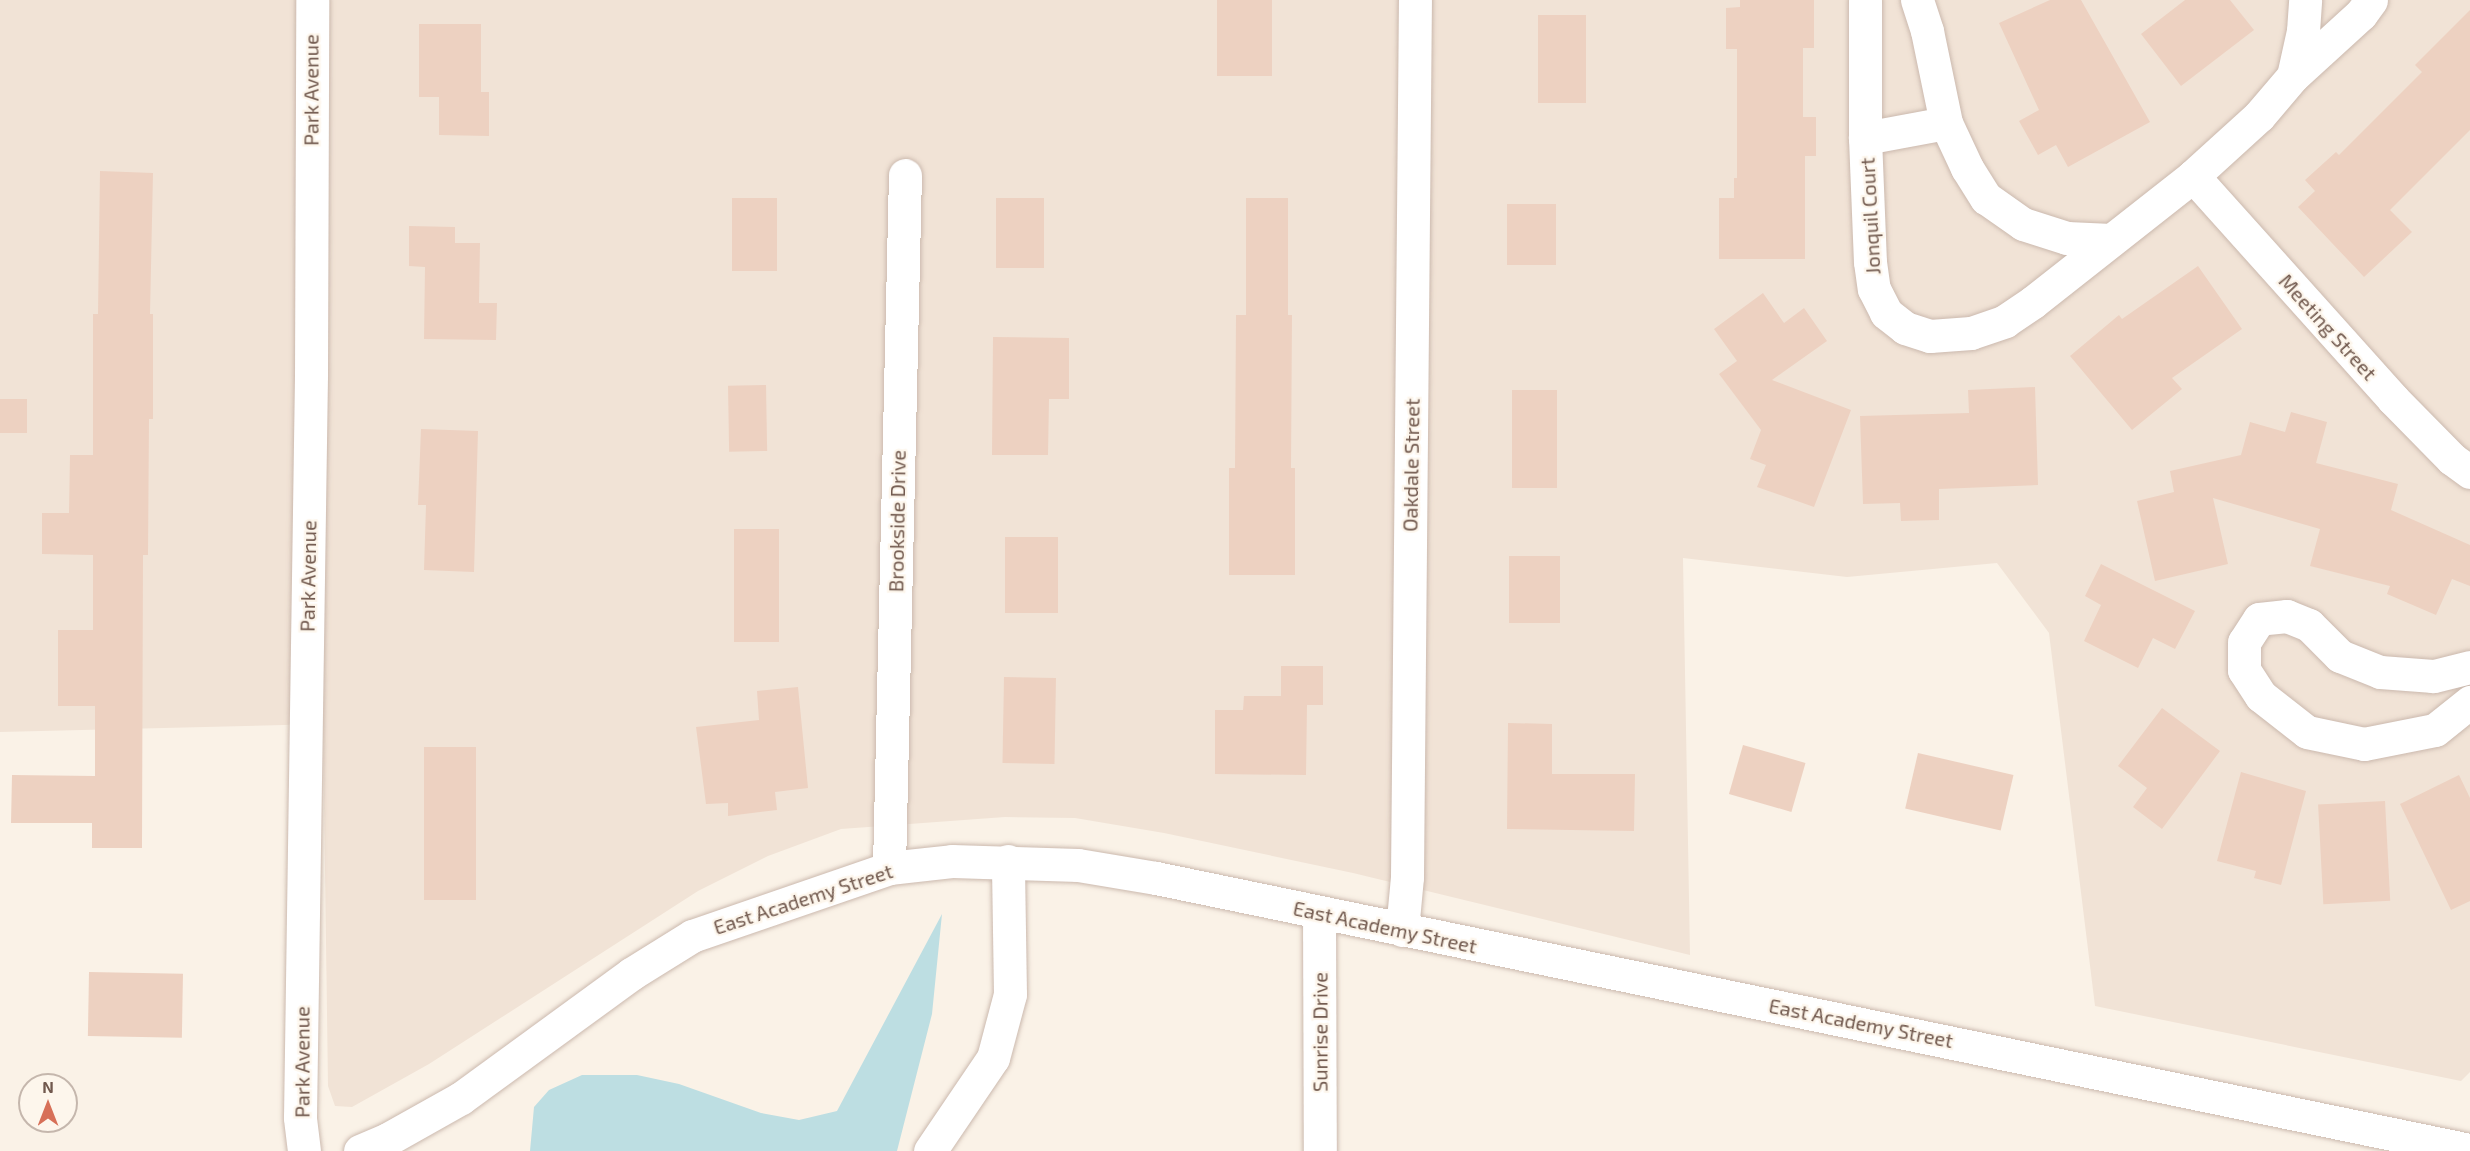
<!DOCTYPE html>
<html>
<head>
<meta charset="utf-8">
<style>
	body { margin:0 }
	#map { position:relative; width:2470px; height:1151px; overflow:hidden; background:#faf2e7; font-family:"Exo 2",sans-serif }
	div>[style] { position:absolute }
	.residential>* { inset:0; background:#f1e3d6 }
	.water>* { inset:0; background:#bddee2 }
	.building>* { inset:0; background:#edd1c1; transform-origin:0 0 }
	.roads { filter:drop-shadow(0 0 2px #cbb9ae) drop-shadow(0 0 2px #cbb9ae) }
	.street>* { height:33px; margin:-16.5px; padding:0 16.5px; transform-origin:16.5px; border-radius:16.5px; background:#fff }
	.secondary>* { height:33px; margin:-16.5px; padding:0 16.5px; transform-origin:16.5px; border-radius:16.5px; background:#fff }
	span { translate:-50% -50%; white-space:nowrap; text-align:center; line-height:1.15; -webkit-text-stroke:4.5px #fdf6ec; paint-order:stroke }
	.street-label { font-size:20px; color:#71594e }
	.north { position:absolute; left:18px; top:1073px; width:60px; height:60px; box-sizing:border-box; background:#fdf6ec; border:2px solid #c5b7ad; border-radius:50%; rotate:0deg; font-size:16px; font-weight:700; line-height:24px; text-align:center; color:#71594e }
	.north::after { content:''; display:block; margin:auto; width:21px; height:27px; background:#d77058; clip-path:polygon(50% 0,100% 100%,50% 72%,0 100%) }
</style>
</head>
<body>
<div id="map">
	<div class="residential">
		<div style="clip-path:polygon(0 0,2470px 0,2470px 1072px,2461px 1081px,2095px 1006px,2049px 633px,1997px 563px,1847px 577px,1683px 558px,1690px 955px,1353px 873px,1164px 833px,1075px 818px,1005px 817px,841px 829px,768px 856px,698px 891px,429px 1064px,352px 1107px,335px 1106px,328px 1086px,323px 724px,0 732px)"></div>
	</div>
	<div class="water">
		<div style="clip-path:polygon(942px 914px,932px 1014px,897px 1151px,530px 1151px,534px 1107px,549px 1090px,582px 1075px,637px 1075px,679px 1084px,761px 1113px,799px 1120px,837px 1111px)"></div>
	</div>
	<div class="building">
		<div style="left:1217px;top:0;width:55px;height:76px"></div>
		<div style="clip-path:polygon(1740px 0,1814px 0,1814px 48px,1803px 48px,1803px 117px,1816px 117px,1816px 156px,1805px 156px,1805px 259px,1719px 259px,1719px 198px,1734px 198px,1734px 178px,1737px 178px,1737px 49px,1726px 49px,1726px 8px,1740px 7px)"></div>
		<div style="clip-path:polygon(2050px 0,2081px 0,2150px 122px,2068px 167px,2056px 145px,2038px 155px,2019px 121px,2039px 110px,1999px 23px)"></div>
		<div style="clip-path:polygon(2185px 0,2230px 0,2254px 30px,2181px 86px,2141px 34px)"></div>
		<div style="clip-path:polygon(2470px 10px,2470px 130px,2390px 210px,2412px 232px,2364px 277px,2298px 207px,2315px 191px,2305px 180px,2336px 152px,2339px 155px,2422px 72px,2415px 65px)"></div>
		<div style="left:1538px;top:15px;width:48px;height:88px"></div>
		<div style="clip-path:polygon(419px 24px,481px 24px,481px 92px,489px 92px,489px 136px,439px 135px,439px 97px,419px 97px)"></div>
		<div style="clip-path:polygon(100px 171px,153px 173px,150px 314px,153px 314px,153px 419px,149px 419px,148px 555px,143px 555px,142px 848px,92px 848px,92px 823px,11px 823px,12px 775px,95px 776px,95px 706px,58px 706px,58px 630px,93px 630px,93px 555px,42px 554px,42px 513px,69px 513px,70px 455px,93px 455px,93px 314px,98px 314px)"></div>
		<div style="left:732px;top:198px;width:45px;height:73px"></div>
		<div style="left:996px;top:198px;width:48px;height:70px"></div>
		<div style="clip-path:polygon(1246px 198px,1288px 198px,1288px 315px,1292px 315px,1291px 468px,1295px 468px,1295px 575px,1229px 575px,1229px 468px,1235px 468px,1236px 315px,1246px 315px)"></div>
		<div style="left:1507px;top:204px;width:49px;height:61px"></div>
		<div style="clip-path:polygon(409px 226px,455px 227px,455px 243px,480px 243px,479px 303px,497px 303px,496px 340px,424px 339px,425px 267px,409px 266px)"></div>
		<div style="clip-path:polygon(2198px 266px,2242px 329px,2172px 378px,2182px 389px,2132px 430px,2070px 356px,2119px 315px,2122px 319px)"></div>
		<div style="clip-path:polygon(1763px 293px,1784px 323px,1804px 308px,1827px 341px,1772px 380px,1851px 410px,1814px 507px,1757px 487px,1766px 465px,1750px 459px,1761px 430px,1719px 374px,1737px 361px,1714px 329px)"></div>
		<div style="clip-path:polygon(993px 337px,1069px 338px,1069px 399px,1049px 399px,1048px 455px,992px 455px)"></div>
		<div style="left:766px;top:385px;width:66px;height:38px;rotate:89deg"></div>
		<div style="clip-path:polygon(2035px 387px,2038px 485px,1939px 489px,1939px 520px,1901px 521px,1900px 503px,1863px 504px,1860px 416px,1969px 413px,1968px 390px)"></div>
		<div style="left:1512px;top:390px;width:45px;height:98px"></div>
		<div style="left:0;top:399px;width:27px;height:34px"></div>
		<div style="clip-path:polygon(2291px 412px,2327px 422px,2316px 463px,2398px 484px,2391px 510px,2470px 545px,2470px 586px,2452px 579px,2436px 615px,2387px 594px,2390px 586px,2310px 566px,2320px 529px,2213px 498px,2228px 564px,2155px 581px,2137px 501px,2174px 492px,2170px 471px,2241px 455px,2250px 422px,2285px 432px)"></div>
		<div style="clip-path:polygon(421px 429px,478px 431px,474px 572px,424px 570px,426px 505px,418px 505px)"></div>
		<div style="left:734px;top:529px;width:45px;height:113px"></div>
		<div style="left:1005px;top:537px;width:53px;height:76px"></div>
		<div style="left:1509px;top:556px;width:51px;height:67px"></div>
		<div style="clip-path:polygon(2101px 564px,2195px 611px,2175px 649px,2153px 638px,2138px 668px,2084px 641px,2101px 605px,2085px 596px)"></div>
		<div style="clip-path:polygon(1281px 666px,1323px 666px,1323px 705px,1307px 705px,1306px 775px,1215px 774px,1215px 710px,1243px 710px,1244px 696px,1281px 696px)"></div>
		<div style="left:1004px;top:677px;width:52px;height:86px;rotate:1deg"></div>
		<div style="clip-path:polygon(798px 687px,808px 788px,775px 792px,777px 810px,728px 816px,728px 803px,706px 804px,696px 727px,759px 720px,757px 691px)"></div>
		<div style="clip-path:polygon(2162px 708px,2220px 751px,2162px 829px,2133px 807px,2147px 788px,2118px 766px)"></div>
		<div style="clip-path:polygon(1508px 723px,1552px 724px,1552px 774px,1635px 774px,1634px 831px,1507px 829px)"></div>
		<div style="left:1743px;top:745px;width:65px;height:51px;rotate:16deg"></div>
		<div style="left:424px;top:747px;width:52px;height:153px"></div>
		<div style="left:1918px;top:753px;width:98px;height:57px;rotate:13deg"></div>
		<div style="clip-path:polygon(2241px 772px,2306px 791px,2281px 885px,2254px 878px,2256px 871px,2217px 861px)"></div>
		<div style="clip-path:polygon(2459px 775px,2470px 798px,2470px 901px,2451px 910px,2400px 804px)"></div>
		<div style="left:2385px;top:801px;width:100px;height:67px;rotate:87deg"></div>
		<div style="left:89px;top:972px;width:94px;height:64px;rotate:1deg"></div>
	</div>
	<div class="roads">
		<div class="street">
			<div style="left:1865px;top:0;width:138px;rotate:90deg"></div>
			<div style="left:1865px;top:138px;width:124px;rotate:87.7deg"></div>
			<div style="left:1870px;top:262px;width:27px;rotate:82deg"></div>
			<div style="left:1874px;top:289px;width:27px;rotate:63deg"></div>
			<div style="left:1886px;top:313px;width:24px;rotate:38deg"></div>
			<div style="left:1905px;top:328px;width:26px;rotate:18deg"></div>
			<div style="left:1930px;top:336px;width:41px;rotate:-4.2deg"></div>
			<div style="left:1971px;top:333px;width:36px;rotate:-19deg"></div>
			<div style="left:2005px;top:321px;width:34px;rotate:-34deg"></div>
			<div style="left:2033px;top:302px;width:204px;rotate:-38.2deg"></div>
			<div style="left:2193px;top:176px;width:89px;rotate:-42.3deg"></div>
			<div style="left:2259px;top:116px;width:52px;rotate:-49.6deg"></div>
			<div style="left:2293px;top:76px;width:92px;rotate:-42.4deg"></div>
			<div style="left:2361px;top:14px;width:17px;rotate:-54deg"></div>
			<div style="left:1917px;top:0;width:33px;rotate:72deg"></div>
			<div style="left:1927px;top:31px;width:94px;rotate:78.3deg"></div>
			<div style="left:1946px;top:123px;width:50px;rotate:65deg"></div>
			<div style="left:1967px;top:168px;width:36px;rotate:58deg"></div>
			<div style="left:1986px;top:198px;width:45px;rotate:35.1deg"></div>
			<div style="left:2023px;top:224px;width:46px;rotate:17.7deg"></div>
			<div style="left:2067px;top:238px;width:44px;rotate:2.6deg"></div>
			<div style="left:2293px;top:76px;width:46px;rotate:-77.5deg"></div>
			<div style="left:2303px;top:31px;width:31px;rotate:-86deg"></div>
			<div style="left:1865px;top:138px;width:82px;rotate:-10.5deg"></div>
			<div style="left:2193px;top:176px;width:300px;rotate:48.1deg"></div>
			<div style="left:2393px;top:399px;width:84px;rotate:45.5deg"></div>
			<div style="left:2452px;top:459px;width:22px;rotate:36deg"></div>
			<div style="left:2470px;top:667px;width:38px;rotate:166deg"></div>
			<div style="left:2433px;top:676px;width:53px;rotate:-175.7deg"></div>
			<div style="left:2380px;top:672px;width:43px;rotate:-158.2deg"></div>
			<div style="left:2340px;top:656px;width:44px;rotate:-135deg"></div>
			<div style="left:2309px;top:625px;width:24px;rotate:-158deg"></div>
			<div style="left:2287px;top:616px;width:28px;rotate:174deg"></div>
			<div style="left:2259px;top:619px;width:27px;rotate:123deg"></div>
			<div style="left:2244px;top:642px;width:28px;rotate:90deg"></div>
			<div style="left:2244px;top:670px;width:31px;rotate:57deg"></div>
			<div style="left:2261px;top:696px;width:58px;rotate:38deg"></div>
			<div style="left:2307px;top:732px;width:58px;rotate:11.9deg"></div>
			<div style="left:2364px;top:744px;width:72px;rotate:-11.2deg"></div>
			<div style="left:2435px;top:730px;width:45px;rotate:-38.7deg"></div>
			<div style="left:889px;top:868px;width:693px;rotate:-88.68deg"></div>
			<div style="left:1319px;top:914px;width:237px;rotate:89.8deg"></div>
			<div style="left:1402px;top:930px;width:53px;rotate:-84.6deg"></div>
			<div style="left:1407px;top:877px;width:877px;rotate:-89.48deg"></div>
			<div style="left:304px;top:1151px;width:34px;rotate:-97deg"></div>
			<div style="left:300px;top:1117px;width:742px;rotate:-89.15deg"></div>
			<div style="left:311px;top:375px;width:375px;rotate:-89.8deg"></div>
			<div style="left:930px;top:1151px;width:112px;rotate:-55.9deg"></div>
			<div style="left:993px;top:1058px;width:66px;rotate:-75.1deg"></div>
			<div style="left:1010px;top:994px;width:133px;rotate:-90.9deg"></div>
		</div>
		<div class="secondary">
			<div style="left:360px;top:1151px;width:30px;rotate:-23deg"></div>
			<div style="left:388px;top:1139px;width:84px;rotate:-29.3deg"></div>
			<div style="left:461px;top:1098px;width:210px;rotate:-36.1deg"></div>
			<div style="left:631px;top:974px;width:72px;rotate:-31.9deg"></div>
			<div style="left:692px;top:936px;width:208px;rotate:-19deg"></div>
			<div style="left:889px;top:868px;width:63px;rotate:-6.3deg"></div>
			<div style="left:952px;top:861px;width:126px;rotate:1.8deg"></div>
			<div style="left:1078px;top:865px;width:79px;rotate:9.5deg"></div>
			<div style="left:1156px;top:878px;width:1342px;rotate:11.7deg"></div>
		</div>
	</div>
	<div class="street-label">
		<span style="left:311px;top:90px;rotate:-90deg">Park Avenue</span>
		<span style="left:1870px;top:216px;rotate:-93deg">Jonquil Court</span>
		<span style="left:2328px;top:327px;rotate:48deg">Meeting Street</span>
		<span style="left:1411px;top:465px;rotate:-89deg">Oakdale Street</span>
		<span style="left:897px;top:521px;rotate:-89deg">Brookside Drive</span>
		<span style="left:308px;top:576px;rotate:-89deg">Park Avenue</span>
		<span style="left:803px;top:899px;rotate:-18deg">East Academy Street</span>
		<span style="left:1385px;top:927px;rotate:12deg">East Academy Street</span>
		<span style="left:1861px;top:1023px;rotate:11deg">East Academy Street</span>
		<span style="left:1320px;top:1032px;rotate:-90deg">Sunrise Drive</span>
		<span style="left:302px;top:1062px;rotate:-90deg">Park Avenue</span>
	</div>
	<div class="north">N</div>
</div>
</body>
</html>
